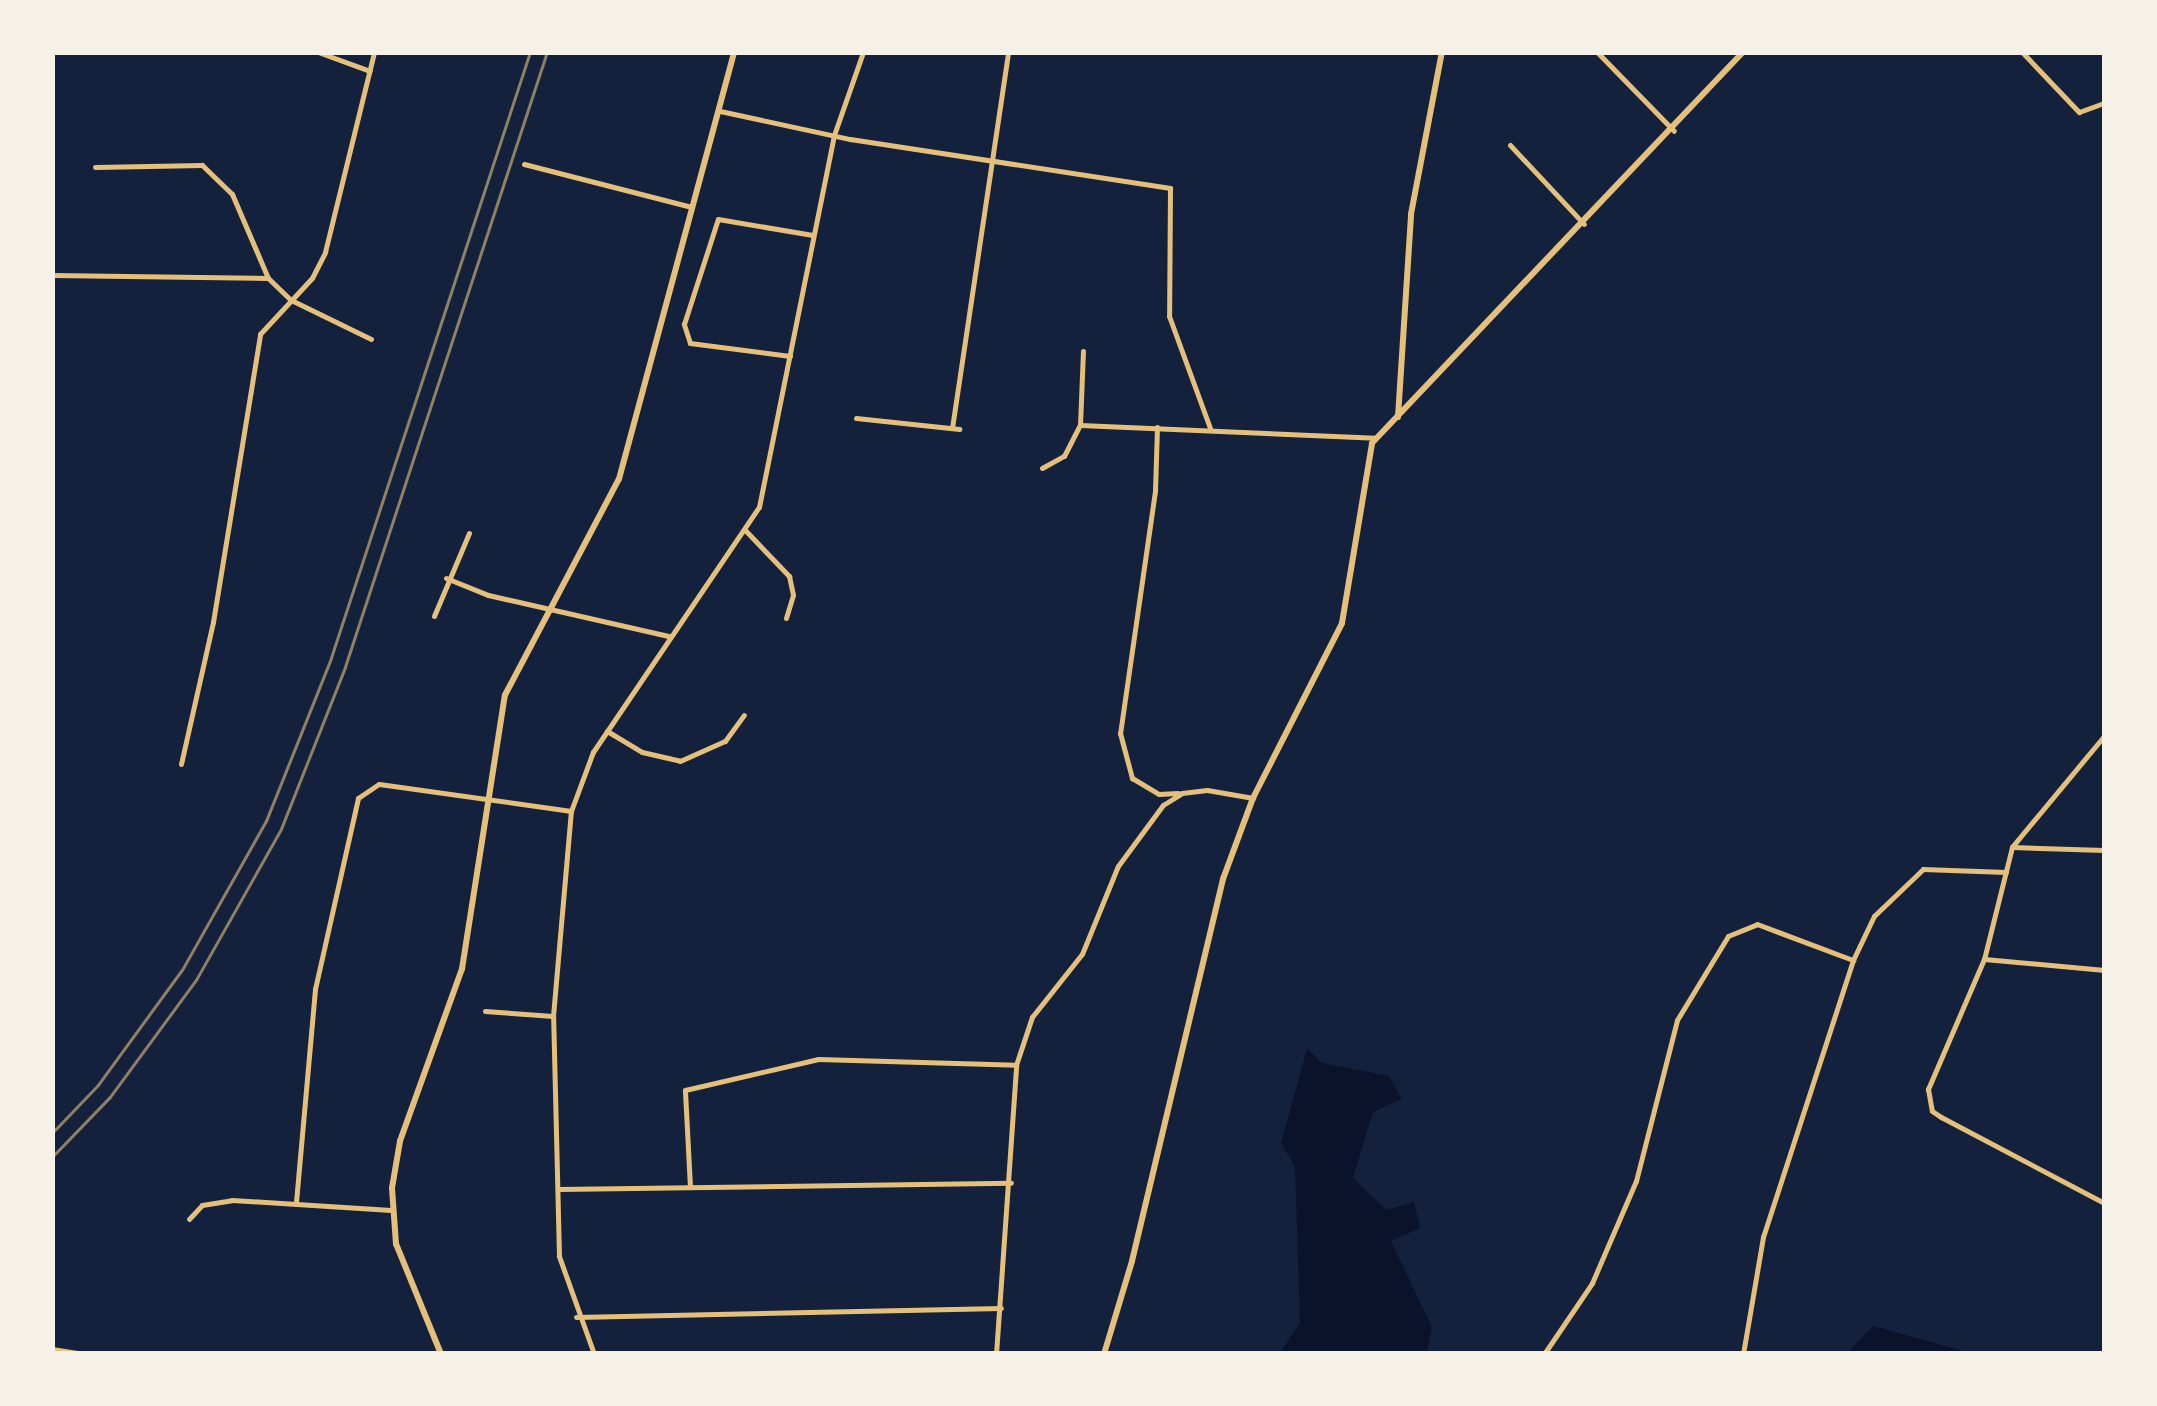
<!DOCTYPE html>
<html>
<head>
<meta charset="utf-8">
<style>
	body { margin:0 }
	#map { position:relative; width:2157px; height:1406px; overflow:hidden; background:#14213d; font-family:Commissioner,sans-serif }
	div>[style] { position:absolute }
	.water>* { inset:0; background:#0b132b }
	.minor>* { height:5px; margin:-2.5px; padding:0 2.5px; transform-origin:2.5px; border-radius:2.5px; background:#e5c07b }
	.secondary>* { height:6px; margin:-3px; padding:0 3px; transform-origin:3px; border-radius:3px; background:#e5c07b }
	.rail>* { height:2.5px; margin:-1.25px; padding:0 1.25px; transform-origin:1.25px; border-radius:1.25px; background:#918062 }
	span { translate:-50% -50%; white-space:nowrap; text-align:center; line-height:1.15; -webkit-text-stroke:8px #f6f1e7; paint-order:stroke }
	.frame { position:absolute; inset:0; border:55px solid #f6f1e7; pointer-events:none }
</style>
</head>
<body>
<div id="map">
	<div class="water">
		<div style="clip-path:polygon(1307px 1049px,1322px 1063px,1389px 1076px,1402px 1099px,1373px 1112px,1353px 1178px,1386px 1210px,1414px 1202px,1420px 1228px,1391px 1241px,1432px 1327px,1427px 1353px,1280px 1353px,1300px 1323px,1295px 1167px,1281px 1143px)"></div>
		<div style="clip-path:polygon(1873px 1326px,1971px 1353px,1847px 1353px)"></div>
	</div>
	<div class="minor">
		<div style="left:318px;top:52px;width:55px;rotate:20.1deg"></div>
		<div style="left:1597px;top:52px;width:110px;rotate:45.7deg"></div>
		<div style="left:2022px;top:52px;width:83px;rotate:46.5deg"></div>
		<div style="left:2079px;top:112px;width:27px;rotate:-20deg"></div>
		<div style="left:720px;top:111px;width:133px;rotate:12.2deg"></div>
		<div style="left:850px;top:139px;width:324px;rotate:8.7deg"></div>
		<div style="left:1170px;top:188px;width:128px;rotate:90.4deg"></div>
		<div style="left:1169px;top:316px;width:119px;rotate:69.9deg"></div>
		<div style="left:1510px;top:145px;width:108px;rotate:46.9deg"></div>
		<div style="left:524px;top:164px;width:173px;rotate:14.4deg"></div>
		<div style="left:95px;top:167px;width:107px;rotate:-1.1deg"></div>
		<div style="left:202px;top:165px;width:42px;rotate:44deg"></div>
		<div style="left:232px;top:194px;width:91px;rotate:66.8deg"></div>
		<div style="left:268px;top:278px;width:32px;rotate:44deg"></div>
		<div style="left:291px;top:300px;width:89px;rotate:26deg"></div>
		<div style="left:52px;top:275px;width:216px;rotate:0.8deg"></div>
		<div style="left:790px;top:356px;width:101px;rotate:-172.6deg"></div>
		<div style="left:690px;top:343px;width:20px;rotate:-108deg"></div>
		<div style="left:684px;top:324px;width:110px;rotate:-72.1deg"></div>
		<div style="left:718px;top:219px;width:96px;rotate:9.6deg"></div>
		<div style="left:856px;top:418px;width:104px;rotate:6.1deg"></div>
		<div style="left:1080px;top:425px;width:74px;rotate:-87.7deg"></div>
		<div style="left:1157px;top:427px;width:64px;rotate:91.8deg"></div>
		<div style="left:1155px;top:491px;width:245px;rotate:98.2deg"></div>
		<div style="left:1120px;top:733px;width:47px;rotate:75.1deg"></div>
		<div style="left:1132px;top:778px;width:31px;rotate:31deg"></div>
		<div style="left:1159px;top:794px;width:19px;rotate:-3deg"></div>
		<div style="left:952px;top:428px;width:380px;rotate:-81.5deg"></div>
		<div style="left:1042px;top:468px;width:25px;rotate:-29deg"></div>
		<div style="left:1064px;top:456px;width:35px;rotate:-63deg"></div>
		<div style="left:1080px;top:425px;width:295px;rotate:2.5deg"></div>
		<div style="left:745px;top:530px;width:64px;rotate:46.3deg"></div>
		<div style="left:789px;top:576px;width:19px;rotate:78deg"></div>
		<div style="left:793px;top:595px;width:24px;rotate:107deg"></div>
		<div style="left:446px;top:578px;width:45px;rotate:22deg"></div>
		<div style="left:488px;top:595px;width:185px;rotate:12.8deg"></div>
		<div style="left:434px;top:616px;width:90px;rotate:-67.1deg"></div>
		<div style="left:607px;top:731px;width:41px;rotate:31deg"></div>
		<div style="left:642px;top:752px;width:39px;rotate:13deg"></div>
		<div style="left:680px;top:761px;width:49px;rotate:-24deg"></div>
		<div style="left:725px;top:741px;width:32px;rotate:-54deg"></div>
		<div style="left:2104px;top:736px;width:144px;rotate:129.7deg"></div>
		<div style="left:2012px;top:847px;width:115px;rotate:104deg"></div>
		<div style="left:1984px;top:959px;width:142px;rotate:113.3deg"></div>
		<div style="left:1928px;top:1089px;width:22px;rotate:80deg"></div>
		<div style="left:1932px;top:1111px;width:11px;rotate:34deg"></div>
		<div style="left:1941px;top:1117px;width:184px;rotate:27.8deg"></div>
		<div style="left:181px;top:764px;width:146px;rotate:-77.3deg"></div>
		<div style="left:213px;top:622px;width:292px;rotate:-80.7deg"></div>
		<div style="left:260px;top:334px;width:76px;rotate:-47.1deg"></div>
		<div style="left:312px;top:278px;width:29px;rotate:-63deg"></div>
		<div style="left:325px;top:252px;width:206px;rotate:-76.2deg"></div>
		<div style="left:2012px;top:847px;width:92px;rotate:1.9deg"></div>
		<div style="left:1984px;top:959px;width:121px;rotate:5.2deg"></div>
		<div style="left:485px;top:1011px;width:68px;rotate:4.2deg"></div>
		<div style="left:690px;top:1187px;width:97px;rotate:-93deg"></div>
		<div style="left:685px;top:1090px;width:137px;rotate:-13.1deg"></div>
		<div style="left:818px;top:1059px;width:198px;rotate:1.7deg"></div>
		<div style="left:559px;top:1189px;width:452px;rotate:-0.8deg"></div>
		<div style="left:296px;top:1202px;width:214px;rotate:-84.9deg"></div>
		<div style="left:315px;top:989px;width:196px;rotate:-77.3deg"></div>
		<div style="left:358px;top:798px;width:25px;rotate:-34deg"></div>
		<div style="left:379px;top:784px;width:194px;rotate:8deg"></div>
		<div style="left:189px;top:1219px;width:19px;rotate:-47deg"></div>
		<div style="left:202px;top:1205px;width:30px;rotate:-9deg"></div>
		<div style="left:232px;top:1200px;width:159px;rotate:3.6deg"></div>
		<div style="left:576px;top:1317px;width:425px;rotate:-1.2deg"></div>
		<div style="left:52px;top:1349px;width:32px;rotate:9deg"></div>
		<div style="left:594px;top:1354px;width:104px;rotate:-109.7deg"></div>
		<div style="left:559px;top:1256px;width:240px;rotate:-91.4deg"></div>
		<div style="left:553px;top:1016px;width:206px;rotate:-85deg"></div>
		<div style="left:571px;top:811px;width:63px;rotate:-69.6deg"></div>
		<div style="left:593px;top:752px;width:296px;rotate:-55.9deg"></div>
		<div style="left:759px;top:507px;width:379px;rotate:-78.6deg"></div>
		<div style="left:834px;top:135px;width:88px;rotate:-70.7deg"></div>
		<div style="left:996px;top:1354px;width:290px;rotate:-86deg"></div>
		<div style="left:1016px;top:1065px;width:51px;rotate:-71.6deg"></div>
		<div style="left:1032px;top:1017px;width:80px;rotate:-51.6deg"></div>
		<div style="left:1082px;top:954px;width:95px;rotate:-67.8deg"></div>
		<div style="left:1118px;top:866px;width:76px;rotate:-53.6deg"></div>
		<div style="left:1163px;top:805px;width:22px;rotate:-32deg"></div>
		<div style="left:1182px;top:793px;width:25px;rotate:-7deg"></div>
		<div style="left:1207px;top:790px;width:47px;rotate:9.9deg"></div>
		<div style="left:1544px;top:1354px;width:86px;rotate:-55.9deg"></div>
		<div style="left:1592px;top:1283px;width:111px;rotate:-66.7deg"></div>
		<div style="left:1636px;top:1181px;width:166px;rotate:-75.7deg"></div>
		<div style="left:1677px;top:1020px;width:98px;rotate:-58.7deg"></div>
		<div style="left:1728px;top:936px;width:31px;rotate:-22deg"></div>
		<div style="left:1757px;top:924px;width:103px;rotate:20.6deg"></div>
		<div style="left:1743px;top:1354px;width:119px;rotate:-80.3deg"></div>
		<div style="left:1763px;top:1237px;width:291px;rotate:-72deg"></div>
		<div style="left:1853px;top:960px;width:49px;rotate:-64.5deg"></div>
		<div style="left:1874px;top:916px;width:68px;rotate:-43.8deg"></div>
		<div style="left:1923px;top:869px;width:83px;rotate:2.1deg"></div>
	</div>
	<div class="secondary">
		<div style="left:1398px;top:417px;width:203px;rotate:-86.3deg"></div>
		<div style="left:1411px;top:214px;width:165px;rotate:-79.2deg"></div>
		<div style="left:441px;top:1354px;width:119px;rotate:-112.2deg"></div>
		<div style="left:396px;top:1244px;width:56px;rotate:-94.1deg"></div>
		<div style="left:392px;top:1188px;width:48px;rotate:-80.3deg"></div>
		<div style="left:400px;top:1141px;width:183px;rotate:-70.2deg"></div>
		<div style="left:462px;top:969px;width:277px;rotate:-81.1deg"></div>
		<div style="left:505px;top:695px;width:244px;rotate:-62.2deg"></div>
		<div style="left:619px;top:479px;width:442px;rotate:-74.9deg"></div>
		<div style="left:1104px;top:1354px;width:97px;rotate:-73.2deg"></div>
		<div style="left:1132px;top:1261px;width:393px;rotate:-76.6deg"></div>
		<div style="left:1223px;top:879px;width:86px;rotate:-69.7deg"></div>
		<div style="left:1253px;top:798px;width:196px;rotate:-63deg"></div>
		<div style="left:1342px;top:623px;width:182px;rotate:-80.5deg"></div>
		<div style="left:1372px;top:443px;width:539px;rotate:-46.5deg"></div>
	</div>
	<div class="rail">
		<div style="left:52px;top:1133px;width:66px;rotate:-46.2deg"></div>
		<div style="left:98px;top:1085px;width:142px;rotate:-53.9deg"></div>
		<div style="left:182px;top:970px;width:171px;rotate:-60.6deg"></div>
		<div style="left:266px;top:821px;width:172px;rotate:-68.2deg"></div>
		<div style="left:330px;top:661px;width:641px;rotate:-71.82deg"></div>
		<div style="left:52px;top:1157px;width:83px;rotate:-46deg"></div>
		<div style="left:110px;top:1097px;width:145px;rotate:-53.7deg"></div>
		<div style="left:196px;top:980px;width:173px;rotate:-60.6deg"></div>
		<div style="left:281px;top:829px;width:174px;rotate:-68.4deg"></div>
		<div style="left:345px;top:667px;width:647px;rotate:-71.82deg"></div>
	</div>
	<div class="frame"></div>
</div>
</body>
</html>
